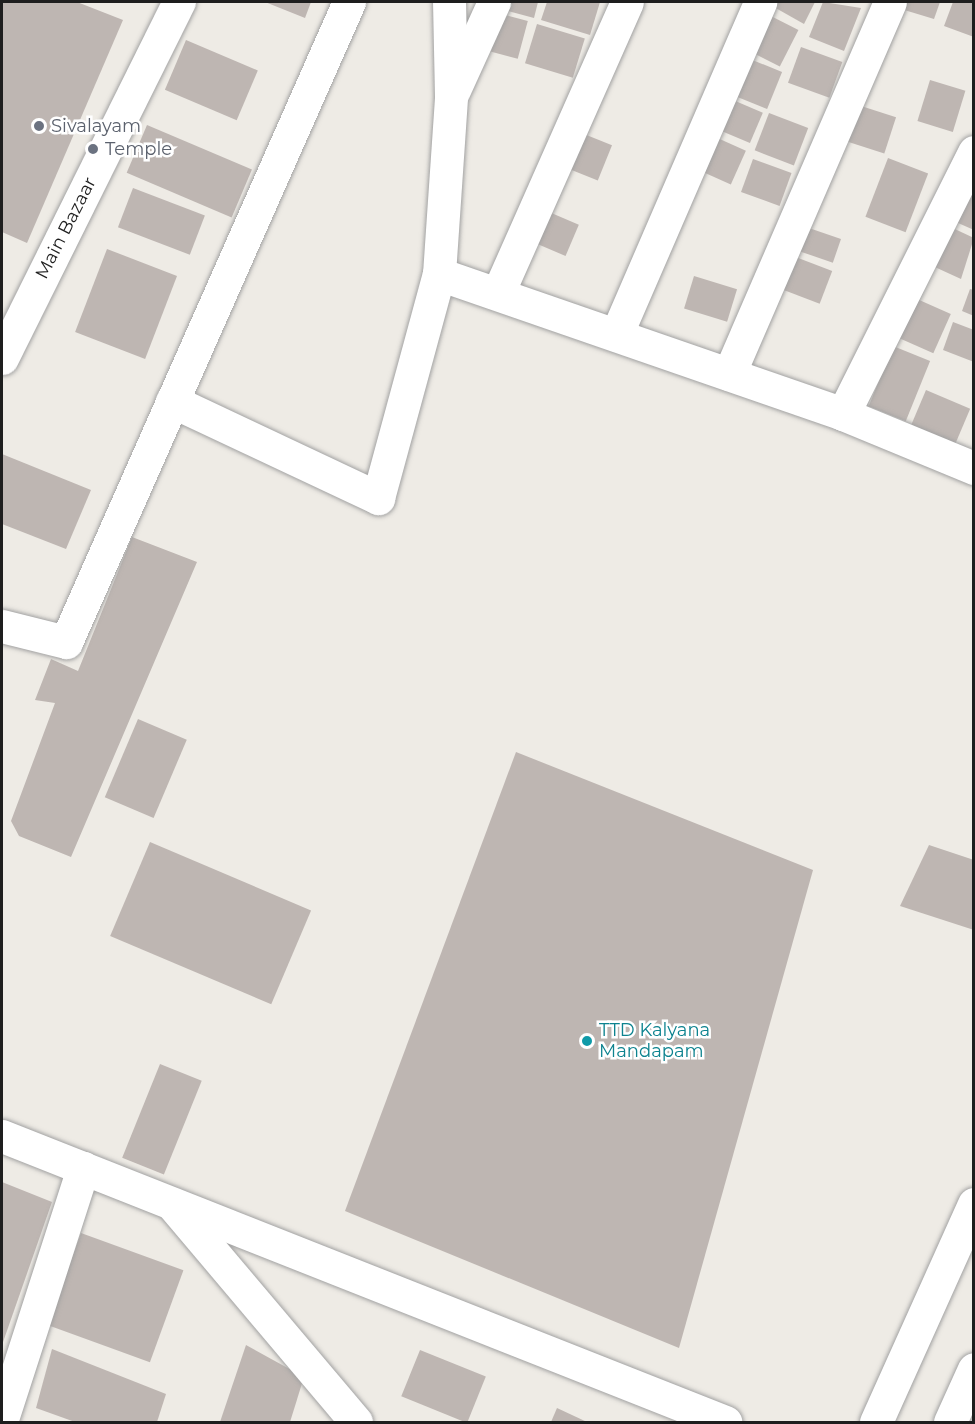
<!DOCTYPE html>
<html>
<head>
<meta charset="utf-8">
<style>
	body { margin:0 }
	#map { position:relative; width:975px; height:1424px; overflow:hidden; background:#eeebe5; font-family:Montserrat,sans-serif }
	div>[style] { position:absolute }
	.building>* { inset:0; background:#beb6b2; transform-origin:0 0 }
	.roads { filter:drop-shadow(0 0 2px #a2a2a2) drop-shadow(0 0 2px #a2a2a2) }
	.minor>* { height:33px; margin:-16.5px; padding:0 16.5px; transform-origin:16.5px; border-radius:16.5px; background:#fff }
	.tertiary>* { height:33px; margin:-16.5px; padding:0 16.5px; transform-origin:16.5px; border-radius:16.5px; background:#fff }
	.dots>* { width:16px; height:16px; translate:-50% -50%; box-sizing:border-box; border:3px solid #fff; border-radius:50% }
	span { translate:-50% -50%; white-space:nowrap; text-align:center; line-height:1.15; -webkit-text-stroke:5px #fff; paint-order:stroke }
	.worship-label { font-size:18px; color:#5b616d }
	.left { translate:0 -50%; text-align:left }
	.street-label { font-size:18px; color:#1e1e1e }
	.culture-label { font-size:18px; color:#0d838f }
	.frame { position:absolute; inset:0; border:3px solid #1e1e1e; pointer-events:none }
</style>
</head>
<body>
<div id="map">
	<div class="building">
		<div style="clip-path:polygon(2px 2px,77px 2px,123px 20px,27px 243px,2px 232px)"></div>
		<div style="clip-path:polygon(265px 2px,311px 2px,305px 18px)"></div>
		<div style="clip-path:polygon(503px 2px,538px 2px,534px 18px,501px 9px)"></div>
		<div style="clip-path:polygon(547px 2px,600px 2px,590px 35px,541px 20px)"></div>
		<div style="clip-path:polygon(765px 2px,815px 2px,804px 24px)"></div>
		<div style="clip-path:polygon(823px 2px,861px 8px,844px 51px,809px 37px)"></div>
		<div style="clip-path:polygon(903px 2px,940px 2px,934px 19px,901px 9px)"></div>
		<div style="clip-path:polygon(953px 2px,974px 2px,974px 37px,944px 26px)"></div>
		<div style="left:761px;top:11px;width:42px;height:41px;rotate:27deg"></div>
		<div style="left:494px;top:12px;width:35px;height:39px;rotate:15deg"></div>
		<div style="left:537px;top:24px;width:50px;height:41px;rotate:17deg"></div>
		<div style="left:186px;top:40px;width:78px;height:54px;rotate:23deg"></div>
		<div style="left:801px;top:47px;width:44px;height:38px;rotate:20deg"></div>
		<div style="left:745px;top:57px;width:40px;height:40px;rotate:22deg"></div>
		<div style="left:930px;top:80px;width:37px;height:43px;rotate:17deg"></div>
		<div style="left:726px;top:97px;width:40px;height:33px;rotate:23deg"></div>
		<div style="left:858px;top:105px;width:40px;height:38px;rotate:18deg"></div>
		<div style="left:769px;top:113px;width:42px;height:40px;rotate:21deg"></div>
		<div style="left:147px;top:125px;width:114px;height:52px;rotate:23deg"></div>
		<div style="left:574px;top:130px;width:41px;height:38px;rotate:22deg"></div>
		<div style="left:713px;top:136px;width:36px;height:37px;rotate:24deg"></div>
		<div style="left:888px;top:158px;width:43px;height:63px;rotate:21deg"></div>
		<div style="left:753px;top:159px;width:41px;height:35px;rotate:20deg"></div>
		<div style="left:133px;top:188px;width:77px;height:42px;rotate:21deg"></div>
		<div style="clip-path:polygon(974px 189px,974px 230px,949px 219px)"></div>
		<div style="left:542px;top:209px;width:40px;height:34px;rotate:23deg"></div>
		<div style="clip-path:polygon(944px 224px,974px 238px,961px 279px,926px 263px)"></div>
		<div style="left:806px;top:227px;width:37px;height:25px;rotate:19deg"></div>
		<div style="left:107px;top:249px;width:75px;height:89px;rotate:21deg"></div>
		<div style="left:793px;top:256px;width:42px;height:35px;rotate:21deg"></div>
		<div style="left:694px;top:276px;width:45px;height:34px;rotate:17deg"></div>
		<div style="clip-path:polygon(970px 289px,974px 290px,974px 316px,962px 311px)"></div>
		<div style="left:917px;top:299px;width:37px;height:43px;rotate:24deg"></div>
		<div style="clip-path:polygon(953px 322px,974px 330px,974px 362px,943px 350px)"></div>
		<div style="left:893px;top:346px;width:40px;height:65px;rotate:22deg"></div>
		<div style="left:926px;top:390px;width:48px;height:39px;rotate:23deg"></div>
		<div style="clip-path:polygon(2px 454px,91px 490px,66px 549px,2px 524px)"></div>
		<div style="clip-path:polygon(132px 537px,197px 562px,71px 857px,19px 836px,11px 821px,55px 703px,35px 700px,51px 659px,78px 671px)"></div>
		<div style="left:138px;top:719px;width:53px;height:85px;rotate:23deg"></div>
		<div style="clip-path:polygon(516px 752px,813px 870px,679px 1348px,345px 1211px)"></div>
		<div style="left:150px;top:842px;width:175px;height:102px;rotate:23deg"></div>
		<div style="clip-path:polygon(929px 845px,974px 860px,974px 930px,900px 906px)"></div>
		<div style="left:160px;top:1064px;width:45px;height:101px;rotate:22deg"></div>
		<div style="clip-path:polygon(2px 1182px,52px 1202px,2px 1345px)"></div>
		<div style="left:81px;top:1233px;width:109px;height:98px;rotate:20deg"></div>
		<div style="clip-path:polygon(246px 1345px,304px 1377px,290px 1422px,220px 1422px)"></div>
		<div style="clip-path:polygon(52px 1349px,166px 1394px,157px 1422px,75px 1422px,36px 1408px)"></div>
		<div style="left:420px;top:1350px;width:71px;height:50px;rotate:22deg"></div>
		<div style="clip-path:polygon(557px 1408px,587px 1422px,551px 1422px)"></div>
	</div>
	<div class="roads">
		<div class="minor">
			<div style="left:454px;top:90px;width:97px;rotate:-65.6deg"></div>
			<div style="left:439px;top:274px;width:428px;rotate:19.1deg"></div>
			<div style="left:843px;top:414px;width:142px;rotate:22.4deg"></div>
			<div style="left:498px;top:293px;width:318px;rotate:-66.1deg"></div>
			<div style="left:617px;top:333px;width:361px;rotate:-66.6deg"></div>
			<div style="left:2px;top:358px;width:398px;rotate:-63.6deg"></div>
			<div style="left:729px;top:374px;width:405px;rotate:-66.6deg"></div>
			<div style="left:172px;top:401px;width:228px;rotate:25.2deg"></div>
			<div style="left:378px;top:498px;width:232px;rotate:-74.8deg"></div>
			<div style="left:439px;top:274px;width:178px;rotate:-86.1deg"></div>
			<div style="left:451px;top:96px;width:94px;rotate:-91.2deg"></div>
			<div style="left:843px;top:414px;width:293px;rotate:-63.4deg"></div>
			<div style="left:2px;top:626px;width:66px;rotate:14deg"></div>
			<div style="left:66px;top:642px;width:700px;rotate:-66.15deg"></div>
			<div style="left:172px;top:1204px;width:285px;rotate:49.8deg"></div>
			<div style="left:2px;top:1419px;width:264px;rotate:-72.1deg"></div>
			<div style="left:876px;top:1422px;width:239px;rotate:-65.8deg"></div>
			<div style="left:950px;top:1422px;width:58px;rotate:-65.6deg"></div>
		</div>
		<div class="tertiary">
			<div style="left:2px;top:1136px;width:778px;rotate:21.58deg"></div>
		</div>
	</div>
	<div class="dots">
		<div style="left:39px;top:126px;background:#6b7280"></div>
		<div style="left:93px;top:149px;background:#6b7280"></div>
		<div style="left:587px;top:1041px;background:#0f9aa8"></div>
	</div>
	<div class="worship-label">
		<span class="left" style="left:51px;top:126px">Sivalayam</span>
		<span class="left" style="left:105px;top:149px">Temple</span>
	</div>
	<div class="street-label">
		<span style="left:66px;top:228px;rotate:-63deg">Main Bazaar</span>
	</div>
	<div class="culture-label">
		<span class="left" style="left:599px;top:1041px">TTD Kalyana<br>Mandapam</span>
	</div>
	<div class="frame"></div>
</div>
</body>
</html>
